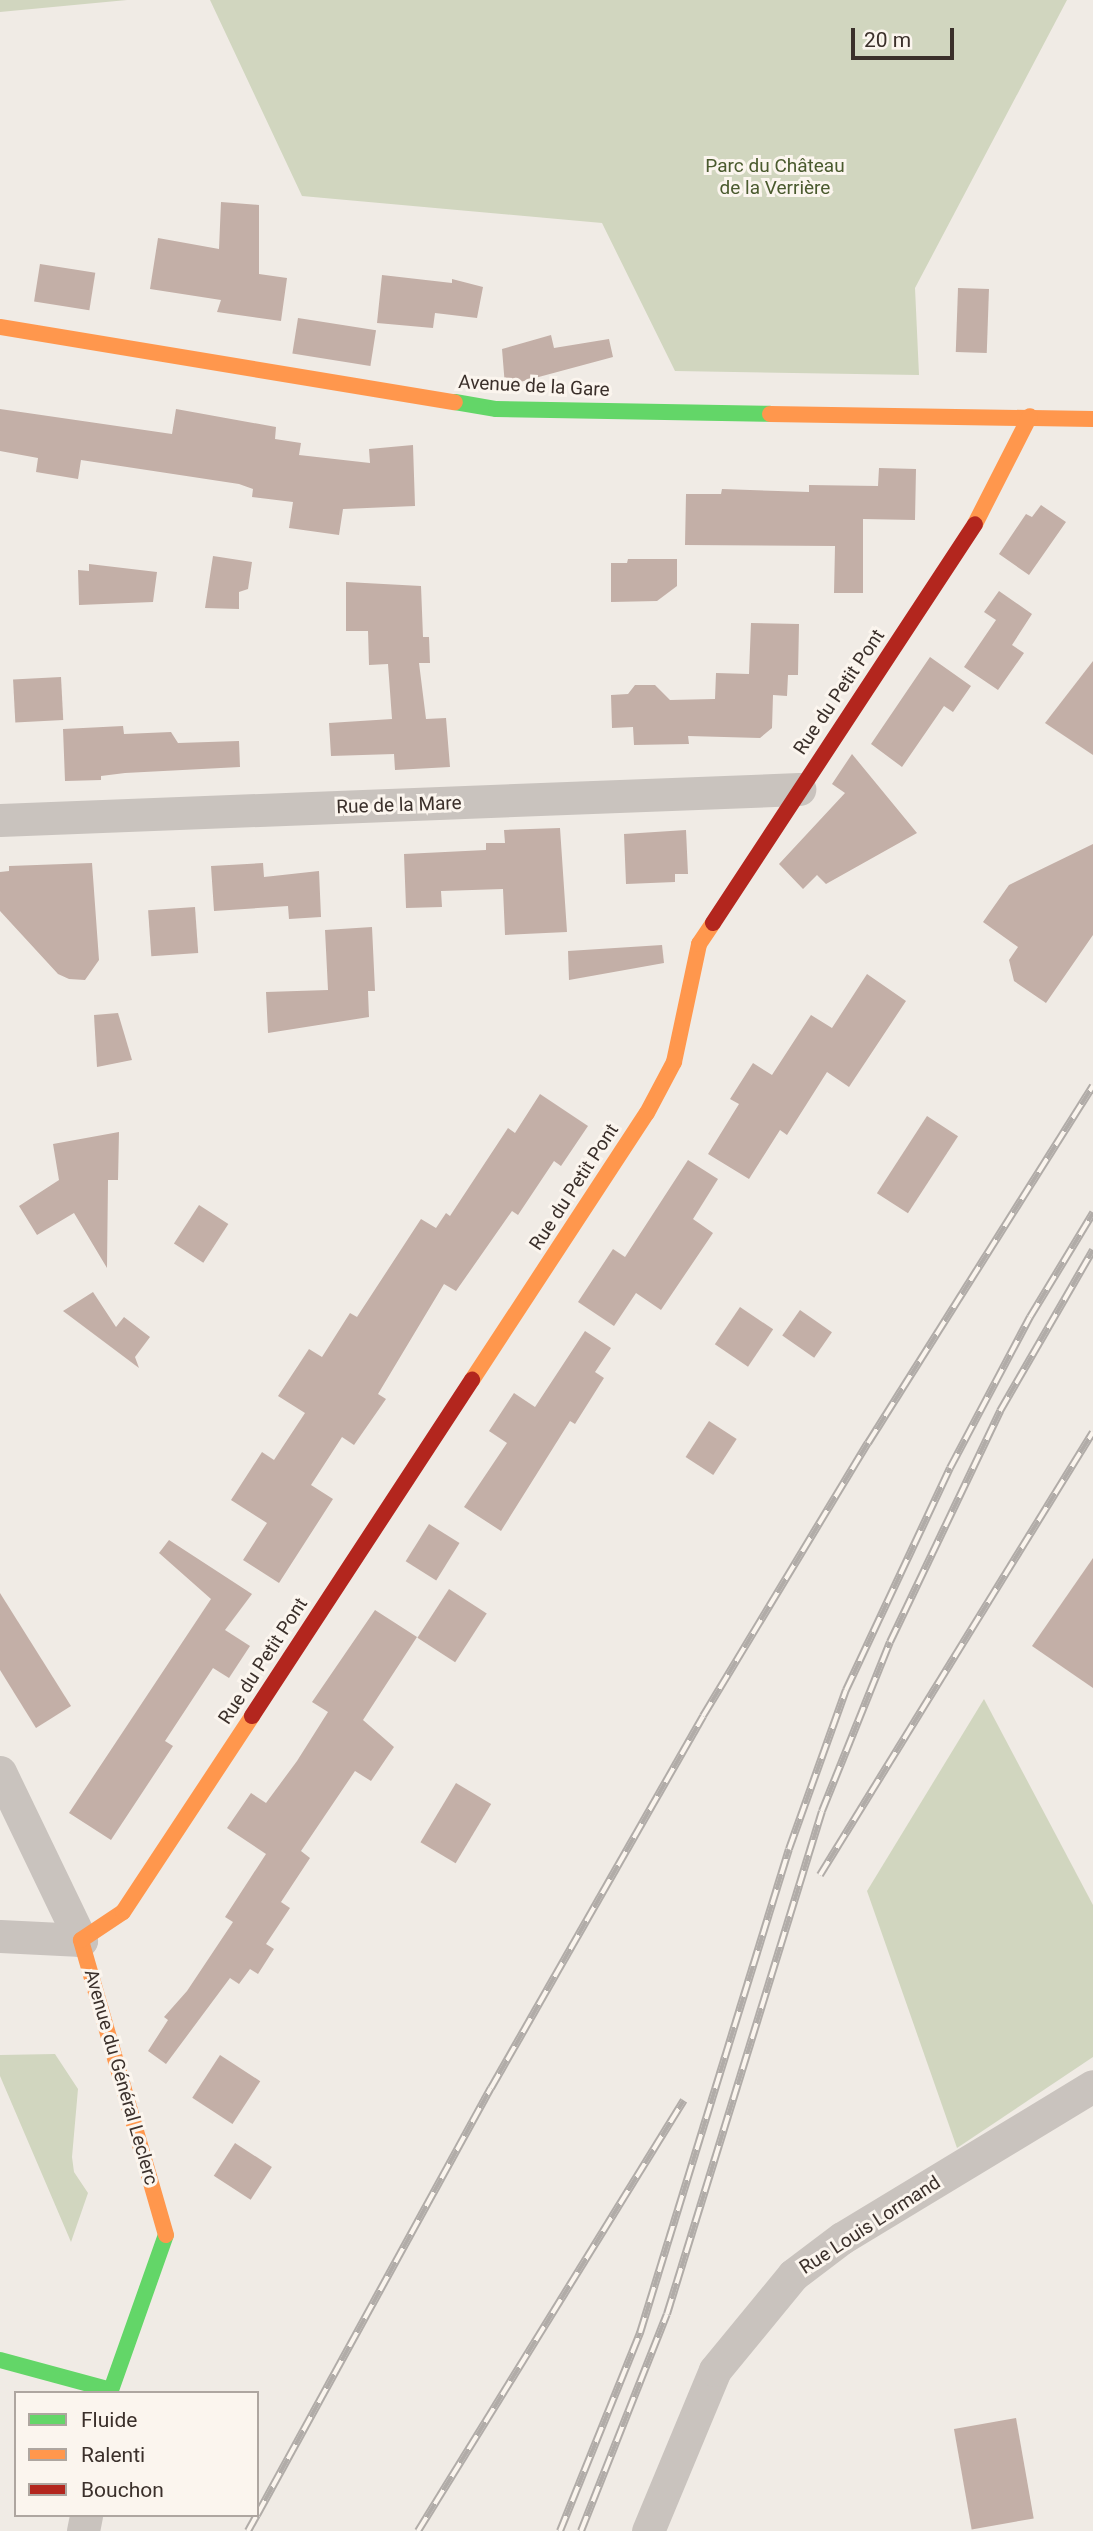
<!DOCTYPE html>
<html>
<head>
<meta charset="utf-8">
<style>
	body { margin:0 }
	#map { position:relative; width:1093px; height:2531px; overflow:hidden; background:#f0ebe5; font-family:Roboto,sans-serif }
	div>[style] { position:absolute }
	.green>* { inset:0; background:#d1d6bf }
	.building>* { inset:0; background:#c3afa7; transform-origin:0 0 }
	.street>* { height:33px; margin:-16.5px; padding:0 16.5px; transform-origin:16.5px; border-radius:16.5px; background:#c9c3be }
	.fast>* { height:16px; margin:-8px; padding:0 8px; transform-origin:8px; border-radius:8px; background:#63d668 }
	.slow>* { height:16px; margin:-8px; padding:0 8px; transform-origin:8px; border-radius:8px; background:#ff974d }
	.jam>* { height:16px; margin:-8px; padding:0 8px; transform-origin:8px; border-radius:8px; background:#b3261e }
	.rail>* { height:8px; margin-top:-4px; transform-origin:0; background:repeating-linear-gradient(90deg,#fbf5ee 0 16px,#b1aca8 0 32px); box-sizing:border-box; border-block:2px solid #b1aca8 }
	span { translate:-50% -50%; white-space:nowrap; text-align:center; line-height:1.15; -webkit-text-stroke:6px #fbf5ee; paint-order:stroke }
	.park-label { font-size:19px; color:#4a5a2e }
	.street-label { font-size:19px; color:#3b302b }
	.legend { position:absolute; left:14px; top:2391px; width:245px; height:126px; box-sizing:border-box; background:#fbf5ee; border:2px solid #aea6a0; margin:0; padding:9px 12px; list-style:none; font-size:21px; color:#3b302b }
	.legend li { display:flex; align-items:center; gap:14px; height:35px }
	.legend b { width:35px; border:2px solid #aea6a0 }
	.scale { position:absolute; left:851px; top:28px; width:103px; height:32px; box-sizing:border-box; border:4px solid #3b302b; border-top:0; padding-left:9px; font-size:21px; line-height:24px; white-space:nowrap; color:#3b302b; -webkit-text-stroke:5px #fbf5ee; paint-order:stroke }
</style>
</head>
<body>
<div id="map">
	<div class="green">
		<div style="clip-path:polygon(0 0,127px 0,0 12px)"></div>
		<div style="clip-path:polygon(210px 0,1067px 0,915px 288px,919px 375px,675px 371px,602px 223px,302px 196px)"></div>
		<div style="clip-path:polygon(984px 1699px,1093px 1905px,1093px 2057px,957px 2148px,867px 1891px)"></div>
		<div style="clip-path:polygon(55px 2054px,78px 2089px,72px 2157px,74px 2172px,88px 2193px,71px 2242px,0 2076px,0 2055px)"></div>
	</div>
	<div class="building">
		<div style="clip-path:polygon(221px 202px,259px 205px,259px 274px,287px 278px,281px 321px,217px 312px,221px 300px,150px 289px,158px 238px,219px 249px)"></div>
		<div style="left:40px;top:264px;width:56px;height:38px;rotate:9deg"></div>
		<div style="clip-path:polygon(382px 275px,452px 283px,452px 279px,483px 287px,477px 318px,435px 313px,433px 328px,377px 323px)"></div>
		<div style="left:958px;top:288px;width:31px;height:64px;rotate:2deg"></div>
		<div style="left:298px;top:318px;width:79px;height:36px;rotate:9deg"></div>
		<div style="clip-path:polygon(551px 335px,554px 348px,609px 339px,613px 357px,505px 386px,502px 349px)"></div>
		<div style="clip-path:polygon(0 409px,172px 434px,176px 409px,276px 427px,275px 439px,301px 443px,299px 455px,370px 463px,369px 449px,413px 445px,415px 506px,343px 509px,339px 535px,289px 528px,293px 502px,252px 497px,253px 489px,239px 484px,81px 460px,78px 479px,36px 472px,38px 458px,0 451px)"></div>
		<div style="clip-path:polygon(879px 468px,916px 469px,915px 520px,863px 519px,863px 593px,834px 593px,835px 546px,685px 545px,686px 494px,721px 494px,722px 489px,809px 492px,809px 485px,878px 486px)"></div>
		<div style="clip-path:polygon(1041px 505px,1066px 522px,1029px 575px,999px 554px,1026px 514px,1032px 517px)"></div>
		<div style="clip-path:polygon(213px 556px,252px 562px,248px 589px,239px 592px,239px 609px,205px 608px)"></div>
		<div style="clip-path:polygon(628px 559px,677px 559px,677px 586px,657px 601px,611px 602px,611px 563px,627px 563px)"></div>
		<div style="clip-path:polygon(89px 564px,157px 572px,153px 602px,79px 605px,78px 570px,89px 571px)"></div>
		<div style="clip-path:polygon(346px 582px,421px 586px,423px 637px,429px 637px,430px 663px,419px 663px,426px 719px,446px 718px,450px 767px,395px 770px,394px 754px,331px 756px,329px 723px,392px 719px,388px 664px,369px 665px,368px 631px,346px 631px)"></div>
		<div style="clip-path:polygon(999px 591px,1032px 614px,1012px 645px,1024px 653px,998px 690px,964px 667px,996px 620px,984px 612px)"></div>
		<div style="clip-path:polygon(751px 623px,799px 624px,798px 675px,788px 675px,787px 696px,773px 695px,772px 728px,760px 738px,688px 736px,689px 744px,634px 745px,633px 727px,612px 728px,611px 695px,628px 694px,635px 685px,655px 685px,670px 700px,715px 699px,716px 673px,749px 674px)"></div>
		<div style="clip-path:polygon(930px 657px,971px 686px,953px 712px,944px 706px,902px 767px,871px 744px)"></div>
		<div style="clip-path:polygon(1093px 661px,1093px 755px,1045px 723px)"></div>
		<div style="left:61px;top:677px;width:43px;height:48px;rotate:87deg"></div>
		<div style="clip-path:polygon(123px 726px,124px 734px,171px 732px,178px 743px,239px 741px,240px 767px,125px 773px,101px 776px,101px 780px,65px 781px,63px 729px)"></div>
		<div style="clip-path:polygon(852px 754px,917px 833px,826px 884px,817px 875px,803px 889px,779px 864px,845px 793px,832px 784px)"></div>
		<div style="clip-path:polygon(560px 828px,567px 932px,505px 935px,503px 889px,441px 891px,442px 907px,406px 908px,404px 854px,486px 850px,486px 843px,505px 843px,504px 830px)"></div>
		<div style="clip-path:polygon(686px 830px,688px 874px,675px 874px,675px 882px,626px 884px,624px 834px)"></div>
		<div style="clip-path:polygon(1093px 844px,1093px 935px,1046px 1003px,1014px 981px,1009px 960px,1018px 947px,983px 922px,1009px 885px)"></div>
		<div style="clip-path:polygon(92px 863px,99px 960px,85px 980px,69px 979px,58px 974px,0 911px,0 872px,9px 871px,9px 866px)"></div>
		<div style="clip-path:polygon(263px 863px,264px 877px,319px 871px,321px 917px,289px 919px,288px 906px,214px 911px,211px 866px)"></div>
		<div style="left:195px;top:907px;width:46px;height:47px;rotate:86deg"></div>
		<div style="clip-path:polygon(372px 927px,375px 991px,368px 991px,369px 1017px,268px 1033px,266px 992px,328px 990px,325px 930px)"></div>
		<div style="clip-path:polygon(662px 945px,664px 963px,569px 980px,568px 951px)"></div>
		<div style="clip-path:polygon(867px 974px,906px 1001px,849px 1087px,827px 1072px,787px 1135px,780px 1130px,749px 1179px,708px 1154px,739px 1104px,730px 1099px,753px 1063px,772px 1075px,811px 1015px,832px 1028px)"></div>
		<div style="clip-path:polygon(118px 1013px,132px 1060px,97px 1067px,94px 1015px)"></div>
		<div style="clip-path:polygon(540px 1094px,588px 1126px,561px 1166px,554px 1161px,518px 1215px,512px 1211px,456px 1291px,444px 1284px,378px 1394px,386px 1399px,354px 1445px,342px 1437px,311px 1485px,333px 1499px,279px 1583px,243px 1560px,267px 1523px,231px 1500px,262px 1452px,274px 1460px,305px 1413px,278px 1396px,309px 1349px,322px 1357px,350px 1313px,357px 1317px,421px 1219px,436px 1228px,446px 1213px,450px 1216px,508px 1128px,515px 1133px)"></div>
		<div style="left:927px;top:1116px;width:37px;height:92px;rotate:33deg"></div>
		<div style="clip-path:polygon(119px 1132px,118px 1180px,108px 1180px,107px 1268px,74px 1213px,37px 1235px,19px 1206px,59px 1180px,53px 1144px)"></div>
		<div style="clip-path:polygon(688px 1160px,718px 1179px,693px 1219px,713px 1233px,661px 1310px,636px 1293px,614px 1326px,578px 1302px,613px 1249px,625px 1257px)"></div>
		<div style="left:199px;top:1205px;width:35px;height:46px;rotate:33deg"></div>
		<div style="clip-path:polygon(93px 1292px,116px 1327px,124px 1317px,150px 1337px,135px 1357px,139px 1368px,63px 1311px)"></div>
		<div style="left:740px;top:1307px;width:40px;height:45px;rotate:34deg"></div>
		<div style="left:800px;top:1310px;width:39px;height:31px;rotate:35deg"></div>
		<div style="clip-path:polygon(585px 1331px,611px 1348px,595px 1372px,604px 1378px,575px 1424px,570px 1421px,501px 1531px,464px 1507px,507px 1443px,489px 1431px,514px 1393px,535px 1407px)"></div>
		<div style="left:709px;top:1421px;width:33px;height:43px;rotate:33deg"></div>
		<div style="left:429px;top:1524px;width:36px;height:44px;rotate:32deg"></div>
		<div style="clip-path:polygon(169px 1540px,252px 1594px,225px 1630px,250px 1646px,229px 1678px,213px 1668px,165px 1741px,173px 1746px,111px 1840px,69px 1813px,211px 1599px,159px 1553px)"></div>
		<div style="clip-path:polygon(1093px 1558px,1093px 1688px,1032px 1646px)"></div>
		<div style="left:449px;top:1589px;width:45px;height:58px;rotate:33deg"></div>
		<div style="clip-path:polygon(0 1593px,71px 1706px,36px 1728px,0 1670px)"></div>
		<div style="clip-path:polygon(375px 1610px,417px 1637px,363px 1720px,394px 1747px,371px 1781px,355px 1771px,301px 1851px,310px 1858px,281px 1902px,290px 1908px,266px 1944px,274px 1949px,258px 1974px,250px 1969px,239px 1984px,230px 1978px,166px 2064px,148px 2051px,168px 2020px,164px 2017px,187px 1991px,233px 1922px,225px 1917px,266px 1854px,227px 1828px,251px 1793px,266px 1803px,297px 1761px,328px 1712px,312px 1702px)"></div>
		<div style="left:456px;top:1783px;width:41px;height:69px;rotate:31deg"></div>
		<div style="left:220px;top:2055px;width:48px;height:51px;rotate:33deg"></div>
		<div style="left:235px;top:2143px;width:44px;height:39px;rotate:33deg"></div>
		<div style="left:1016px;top:2418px;width:102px;height:63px;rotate:80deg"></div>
	</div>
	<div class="street">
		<div style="left:0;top:820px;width:800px;rotate:-2.22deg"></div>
		<div style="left:0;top:1772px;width:187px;rotate:64.3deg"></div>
		<div style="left:81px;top:1940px;width:81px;rotate:-177.2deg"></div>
		<div style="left:83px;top:2531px;width:16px;rotate:-79deg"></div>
		<div style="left:648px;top:2531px;width:174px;rotate:-67.4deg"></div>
		<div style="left:715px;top:2370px;width:123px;rotate:-50.6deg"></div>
		<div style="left:793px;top:2275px;width:61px;rotate:-37.1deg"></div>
		<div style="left:842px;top:2238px;width:293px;rotate:-31.2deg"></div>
	</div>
	<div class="fast">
		<div style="left:455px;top:402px;width:42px;rotate:9.7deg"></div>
		<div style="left:496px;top:409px;width:274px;rotate:1deg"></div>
		<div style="left:0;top:2360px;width:115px;rotate:15.1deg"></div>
		<div style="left:111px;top:2390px;width:164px;rotate:-70.5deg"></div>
	</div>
	<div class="slow">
		<div style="left:0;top:327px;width:461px;rotate:9.4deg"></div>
		<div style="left:770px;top:414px;width:323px;rotate:0.9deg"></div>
		<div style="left:975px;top:524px;width:121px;rotate:-63deg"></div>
		<div style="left:472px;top:1380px;width:319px;rotate:-56.8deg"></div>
		<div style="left:647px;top:1113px;width:58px;rotate:-62.1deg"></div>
		<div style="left:674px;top:1062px;width:121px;rotate:-78deg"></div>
		<div style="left:699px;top:944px;width:25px;rotate:-56deg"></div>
		<div style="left:166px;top:2235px;width:307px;rotate:-106.1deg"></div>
		<div style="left:81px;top:1940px;width:50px;rotate:-33.7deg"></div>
		<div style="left:123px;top:1912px;width:235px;rotate:-56.6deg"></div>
	</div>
	<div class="jam">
		<div style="left:713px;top:923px;width:477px;rotate:-56.7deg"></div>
		<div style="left:252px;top:1716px;width:402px;rotate:-56.8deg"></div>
	</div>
	<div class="rail">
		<div style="left:820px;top:1875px;width:520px;rotate:-58.36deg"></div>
		<div style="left:257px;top:2515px;width:487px;rotate:-61.3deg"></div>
		<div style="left:491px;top:2088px;width:428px;rotate:-60.3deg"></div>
		<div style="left:703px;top:1716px;width:319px;rotate:-58.9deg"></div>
		<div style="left:868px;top:1443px;width:422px;rotate:-57.8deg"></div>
		<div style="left:248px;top:2531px;width:18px;rotate:-61deg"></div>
		<div style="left:418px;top:2531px;width:506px;rotate:-58.32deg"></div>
		<div style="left:560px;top:2531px;width:214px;rotate:-68deg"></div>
		<div style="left:640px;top:2333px;width:506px;rotate:-72.89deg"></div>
		<div style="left:789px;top:1849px;width:169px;rotate:-70.3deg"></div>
		<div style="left:846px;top:1690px;width:245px;rotate:-64.9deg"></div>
		<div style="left:950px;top:1468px;width:171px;rotate:-62.1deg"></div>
		<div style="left:1030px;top:1317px;width:122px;rotate:-58.8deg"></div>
		<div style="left:581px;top:2531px;width:233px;rotate:-68.4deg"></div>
		<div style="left:667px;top:2314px;width:526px;rotate:-72.87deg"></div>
		<div style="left:822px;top:1811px;width:182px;rotate:-68.1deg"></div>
		<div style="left:890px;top:1642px;width:256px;rotate:-64.5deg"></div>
		<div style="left:1000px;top:1411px;width:186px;rotate:-60deg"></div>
	</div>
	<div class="park-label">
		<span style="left:775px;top:177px">Parc du Château<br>de la Verrière</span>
	</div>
	<div class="street-label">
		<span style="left:534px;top:386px;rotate:3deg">Avenue de la Gare</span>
		<span style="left:839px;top:692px;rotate:-56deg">Rue du Petit Pont</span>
		<span style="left:399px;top:805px;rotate:-2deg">Rue de la Mare</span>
		<span style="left:574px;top:1187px;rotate:-57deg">Rue du Petit Pont</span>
		<span style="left:263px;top:1661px;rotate:-57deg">Rue du Petit Pont</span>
		<span style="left:121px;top:2077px;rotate:74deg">Avenue du Général Leclerc</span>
		<span style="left:870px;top:2225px;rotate:-33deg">Rue Louis Lormand</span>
	</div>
	<ul class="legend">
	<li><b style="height:9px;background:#63d668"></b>Fluide</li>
	<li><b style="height:9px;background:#ff974d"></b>Ralenti</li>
	<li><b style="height:9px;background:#b3261e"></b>Bouchon</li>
	</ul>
	<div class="scale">20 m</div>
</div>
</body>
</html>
